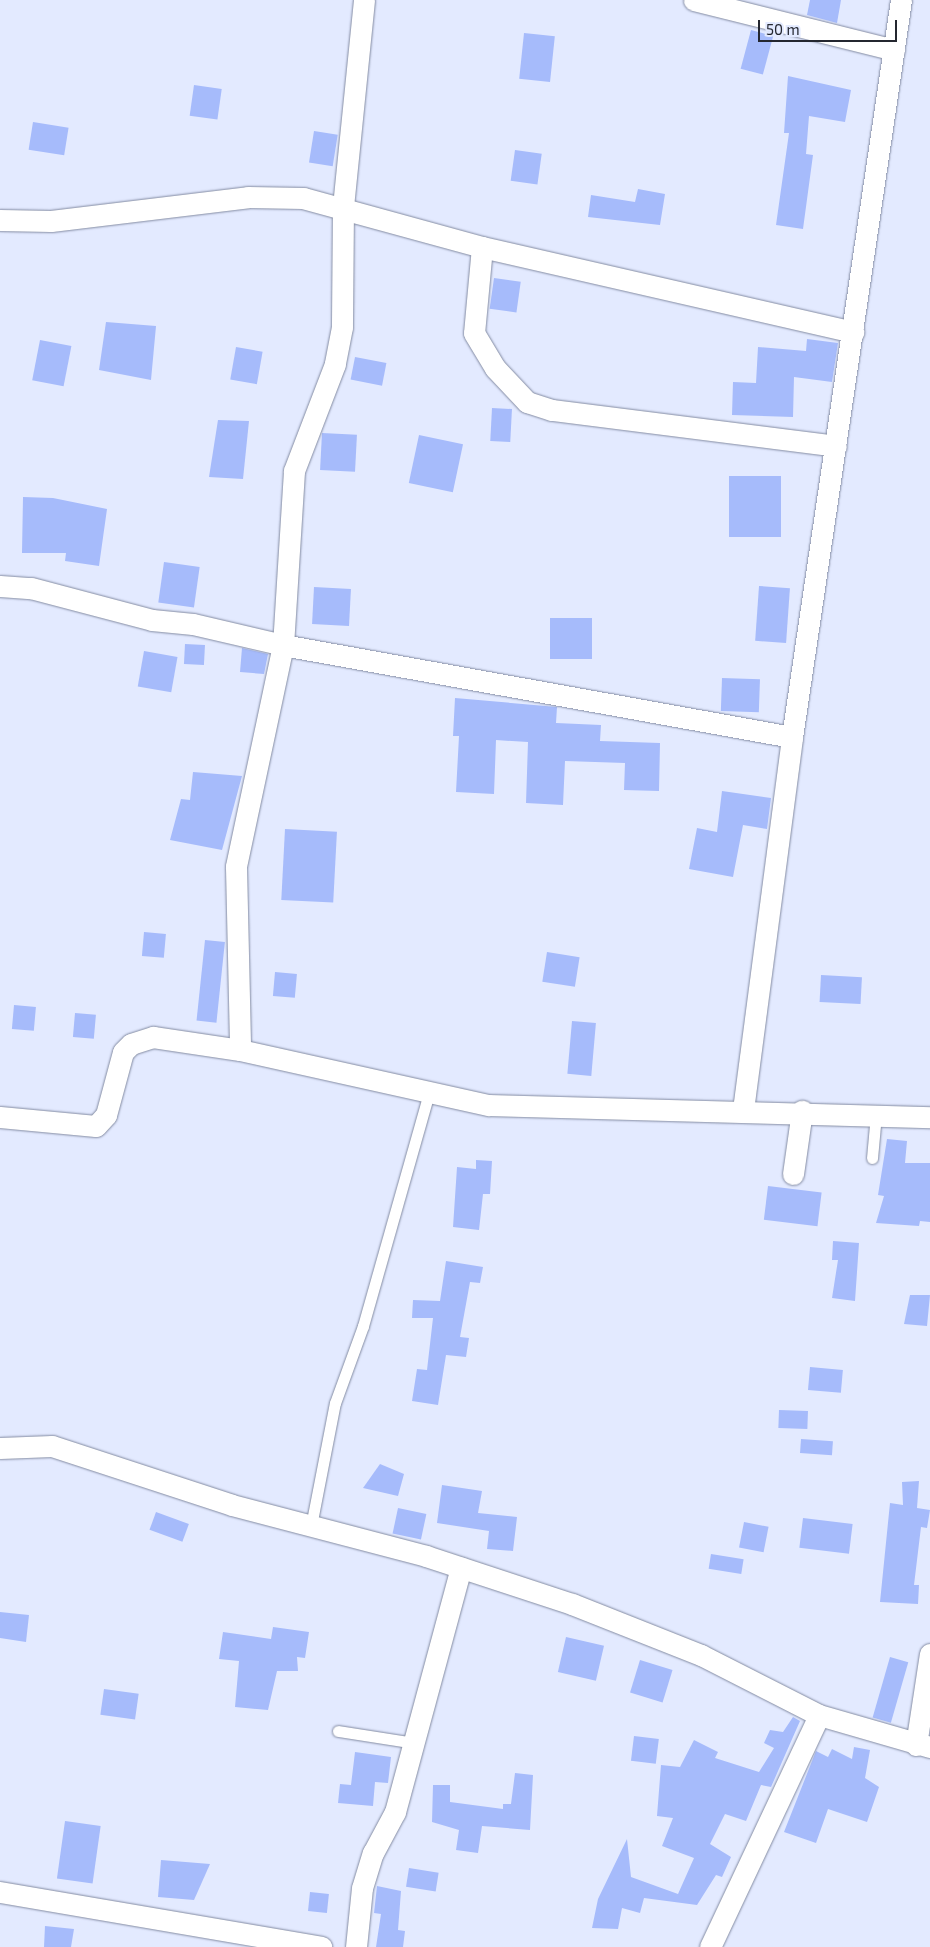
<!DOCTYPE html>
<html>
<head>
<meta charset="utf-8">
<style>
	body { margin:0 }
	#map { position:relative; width:930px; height:1947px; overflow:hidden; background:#e3eaff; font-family:"Exo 2",sans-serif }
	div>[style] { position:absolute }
	.building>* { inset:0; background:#a6bbfb; transform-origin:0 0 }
	.roads { filter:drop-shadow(0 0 1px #838ba2) drop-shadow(0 0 1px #838ba2) }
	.service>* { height:11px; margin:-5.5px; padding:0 5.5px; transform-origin:5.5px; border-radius:5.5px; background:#fff }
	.minor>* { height:21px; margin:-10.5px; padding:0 10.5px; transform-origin:10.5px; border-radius:10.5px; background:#fff }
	span { translate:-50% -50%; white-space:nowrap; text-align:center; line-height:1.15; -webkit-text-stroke:4px #e3eaff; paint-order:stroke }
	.scale { position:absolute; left:758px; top:20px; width:139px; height:22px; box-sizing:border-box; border:2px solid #242730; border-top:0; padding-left:6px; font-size:15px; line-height:18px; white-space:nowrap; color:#242730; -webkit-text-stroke:4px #e3eaff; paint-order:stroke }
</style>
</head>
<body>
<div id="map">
	<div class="building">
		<div style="clip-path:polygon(810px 0,841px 0,837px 23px,807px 15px)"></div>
		<div style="left:751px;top:30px;width:23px;height:40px;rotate:15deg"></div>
		<div style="left:524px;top:33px;width:31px;height:46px;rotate:6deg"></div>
		<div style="clip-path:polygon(788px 76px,851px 90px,845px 122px,809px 116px,806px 154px,813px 155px,803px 229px,776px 225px,789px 133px,784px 133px)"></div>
		<div style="left:194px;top:85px;width:28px;height:31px;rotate:8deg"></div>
		<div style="left:33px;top:122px;width:36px;height:28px;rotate:9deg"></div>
		<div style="left:314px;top:131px;width:24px;height:32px;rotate:9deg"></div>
		<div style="left:515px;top:150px;width:27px;height:31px;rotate:8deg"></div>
		<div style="clip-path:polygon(638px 189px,665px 194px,660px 225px,588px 217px,591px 195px,635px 202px)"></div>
		<div style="left:494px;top:278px;width:27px;height:31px;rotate:8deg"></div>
		<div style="clip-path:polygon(106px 322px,156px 326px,151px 380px,99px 370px)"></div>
		<div style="clip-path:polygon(807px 339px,838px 343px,832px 382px,794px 377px,793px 417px,732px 415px,733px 382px,756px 383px,758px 347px,806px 351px)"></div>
		<div style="left:40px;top:340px;width:32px;height:41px;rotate:11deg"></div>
		<div style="left:236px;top:347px;width:27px;height:33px;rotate:10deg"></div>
		<div style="left:355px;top:357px;width:32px;height:23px;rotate:11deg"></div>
		<div style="left:492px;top:408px;width:20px;height:33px;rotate:3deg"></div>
		<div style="clip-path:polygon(218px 420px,249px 421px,243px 479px,209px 477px)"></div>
		<div style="left:322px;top:433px;width:35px;height:37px;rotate:3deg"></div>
		<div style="left:419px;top:435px;width:45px;height:49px;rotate:12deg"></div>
		<div style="left:729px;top:476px;width:52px;height:61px"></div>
		<div style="clip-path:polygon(23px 497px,53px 498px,107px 509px,99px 566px,65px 561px,66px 553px,22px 553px)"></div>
		<div style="left:164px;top:562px;width:36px;height:41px;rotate:8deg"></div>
		<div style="left:759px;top:586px;width:31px;height:55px;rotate:4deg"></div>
		<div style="left:314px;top:587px;width:37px;height:37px;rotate:3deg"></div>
		<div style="left:550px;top:618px;width:42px;height:41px"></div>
		<div style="left:185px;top:644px;width:20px;height:20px;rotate:3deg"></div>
		<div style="clip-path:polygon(242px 648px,268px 654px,264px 674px,240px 672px)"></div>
		<div style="left:144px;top:651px;width:34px;height:36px;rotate:10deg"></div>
		<div style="left:722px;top:678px;width:38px;height:33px;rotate:2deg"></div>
		<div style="clip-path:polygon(455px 698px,557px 707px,556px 723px,601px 725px,600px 741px,660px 743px,659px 791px,624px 790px,625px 763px,565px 761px,563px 805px,526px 803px,528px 742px,496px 740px,494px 794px,456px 792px,459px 736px,453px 736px)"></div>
		<div style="clip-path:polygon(193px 772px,242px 776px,222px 850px,170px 840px,181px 799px,190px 800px)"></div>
		<div style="clip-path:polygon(722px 791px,771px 798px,767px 829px,743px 825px,733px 877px,689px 869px,697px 828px,717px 832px)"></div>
		<div style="left:285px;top:829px;width:52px;height:71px;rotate:3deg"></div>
		<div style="left:144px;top:932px;width:22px;height:24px;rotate:5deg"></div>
		<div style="left:205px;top:940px;width:20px;height:81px;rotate:6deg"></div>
		<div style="left:547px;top:952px;width:33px;height:30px;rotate:9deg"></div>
		<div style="left:275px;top:972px;width:22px;height:24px;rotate:5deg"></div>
		<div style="left:821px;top:975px;width:41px;height:27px;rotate:3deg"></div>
		<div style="left:14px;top:1005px;width:22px;height:24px;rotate:5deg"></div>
		<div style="left:75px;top:1013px;width:21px;height:24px;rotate:5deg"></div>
		<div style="left:572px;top:1021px;width:24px;height:53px;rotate:5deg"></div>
		<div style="clip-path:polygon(887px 1139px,907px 1141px,905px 1163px,930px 1163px,930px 1222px,920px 1221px,919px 1226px,876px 1223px,884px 1196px,878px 1195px)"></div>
		<div style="clip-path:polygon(476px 1160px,492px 1161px,490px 1194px,483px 1194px,479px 1230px,453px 1227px,457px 1167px,476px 1169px)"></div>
		<div style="left:768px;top:1186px;width:54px;height:34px;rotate:7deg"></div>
		<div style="clip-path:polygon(833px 1241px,859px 1243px,855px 1301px,832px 1298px,838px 1260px,832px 1260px)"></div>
		<div style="clip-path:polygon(446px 1261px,483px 1267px,480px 1283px,470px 1282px,460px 1337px,469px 1338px,466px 1357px,446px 1355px,438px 1405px,412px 1401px,417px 1369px,427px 1370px,433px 1318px,412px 1318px,413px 1300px,440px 1301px)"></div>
		<div style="clip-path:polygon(910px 1295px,930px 1295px,927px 1326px,904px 1324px)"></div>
		<div style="left:810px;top:1367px;width:33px;height:23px;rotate:5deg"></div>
		<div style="left:779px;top:1410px;width:29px;height:18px;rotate:2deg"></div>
		<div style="left:801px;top:1439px;width:32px;height:14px;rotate:4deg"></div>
		<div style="clip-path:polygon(380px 1464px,404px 1474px,398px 1496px,363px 1488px)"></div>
		<div style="clip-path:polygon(919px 1481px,917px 1508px,930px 1510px,927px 1528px,921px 1527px,914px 1585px,919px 1585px,918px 1604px,880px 1602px,890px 1503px,903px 1505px,902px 1482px)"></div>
		<div style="clip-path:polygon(442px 1485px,482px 1491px,478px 1513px,517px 1517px,513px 1551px,487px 1549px,489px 1531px,437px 1523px)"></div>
		<div style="left:398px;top:1508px;width:29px;height:26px;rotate:12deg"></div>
		<div style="left:156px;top:1512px;width:35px;height:19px;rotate:20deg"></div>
		<div style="left:803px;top:1518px;width:50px;height:30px;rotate:7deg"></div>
		<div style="left:744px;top:1522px;width:25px;height:26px;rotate:11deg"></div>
		<div style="left:711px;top:1554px;width:33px;height:15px;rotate:9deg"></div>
		<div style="clip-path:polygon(0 1612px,29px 1615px,26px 1642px,0 1638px)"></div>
		<div style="clip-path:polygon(273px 1627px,309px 1632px,305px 1658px,297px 1657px,298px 1671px,277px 1671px,268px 1710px,235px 1707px,239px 1661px,219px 1659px,223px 1632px,271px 1639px)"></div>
		<div style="left:566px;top:1637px;width:39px;height:36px;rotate:13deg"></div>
		<div style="left:890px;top:1657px;width:19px;height:63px;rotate:16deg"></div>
		<div style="left:640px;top:1660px;width:34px;height:34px;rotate:17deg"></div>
		<div style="left:104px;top:1689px;width:35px;height:26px;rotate:8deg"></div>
		<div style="clip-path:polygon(793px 1717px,800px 1721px,771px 1787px,761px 1785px,746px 1821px,725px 1814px,710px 1844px,731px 1857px,722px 1877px,716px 1875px,697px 1905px,644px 1898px,640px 1913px,622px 1908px,618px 1929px,592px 1928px,598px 1899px,627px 1839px,631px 1877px,678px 1894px,694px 1858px,662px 1846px,673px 1818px,657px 1816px,661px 1765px,680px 1767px,694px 1740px,718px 1752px,715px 1758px,759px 1772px,774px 1748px,764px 1743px,770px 1730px,783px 1732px)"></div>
		<div style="left:634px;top:1736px;width:25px;height:25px;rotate:7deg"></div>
		<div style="clip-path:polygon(854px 1747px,870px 1750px,865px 1778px,879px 1787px,867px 1822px,828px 1809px,816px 1843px,784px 1832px,816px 1751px,828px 1757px,832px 1749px,852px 1759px)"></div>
		<div style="clip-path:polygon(355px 1752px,391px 1757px,388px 1783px,375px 1782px,373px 1806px,338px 1803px,340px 1784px,351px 1785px)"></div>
		<div style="clip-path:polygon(515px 1773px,533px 1775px,530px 1830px,482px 1826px,478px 1853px,456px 1850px,459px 1830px,432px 1822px,433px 1785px,450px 1785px,450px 1802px,503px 1809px,503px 1804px,511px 1804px)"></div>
		<div style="left:65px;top:1821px;width:36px;height:58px;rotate:8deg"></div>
		<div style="clip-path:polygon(161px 1860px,210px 1864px,194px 1900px,158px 1897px)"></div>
		<div style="left:409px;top:1868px;width:30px;height:19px;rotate:9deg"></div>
		<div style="clip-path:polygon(377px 1886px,401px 1891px,398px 1930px,405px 1931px,403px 1947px,376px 1947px,381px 1914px,374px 1913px)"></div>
		<div style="left:310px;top:1892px;width:19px;height:19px;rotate:6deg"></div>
		<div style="clip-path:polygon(45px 1926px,74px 1929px,71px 1947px,44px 1947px)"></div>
	</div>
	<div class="roads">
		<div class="service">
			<div style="left:872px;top:1158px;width:44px;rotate:-84.8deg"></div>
			<div style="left:311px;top:1526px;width:125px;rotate:-79deg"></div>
			<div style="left:335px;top:1403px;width:82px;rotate:-70deg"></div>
			<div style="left:363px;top:1326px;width:246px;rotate:-74.2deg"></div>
			<div style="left:338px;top:1731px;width:78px;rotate:8.9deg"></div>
		</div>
		<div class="minor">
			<div style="left:364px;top:0;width:208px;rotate:95.8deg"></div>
			<div style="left:343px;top:207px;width:120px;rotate:90.5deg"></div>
			<div style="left:342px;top:327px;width:38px;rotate:101deg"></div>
			<div style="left:335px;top:364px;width:115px;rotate:111deg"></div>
			<div style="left:294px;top:471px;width:174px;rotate:93.6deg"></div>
			<div style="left:283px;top:645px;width:517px;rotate:10.25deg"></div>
			<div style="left:694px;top:0;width:206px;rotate:14deg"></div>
			<div style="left:0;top:220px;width:51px;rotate:1.1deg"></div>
			<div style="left:51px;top:221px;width:198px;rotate:-6.9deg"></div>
			<div style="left:248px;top:197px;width:55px;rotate:1deg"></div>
			<div style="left:303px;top:198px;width:186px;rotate:15.3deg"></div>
			<div style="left:482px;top:247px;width:381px;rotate:12.9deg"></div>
			<div style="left:482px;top:247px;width:86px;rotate:95.3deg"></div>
			<div style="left:474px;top:333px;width:41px;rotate:59deg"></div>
			<div style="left:495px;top:368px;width:47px;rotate:46.7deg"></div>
			<div style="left:527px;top:402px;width:26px;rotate:18deg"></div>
			<div style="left:552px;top:410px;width:286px;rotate:7.2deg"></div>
			<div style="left:0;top:586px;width:31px;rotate:4deg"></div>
			<div style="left:31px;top:588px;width:125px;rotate:14.8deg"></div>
			<div style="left:152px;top:620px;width:41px;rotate:5.6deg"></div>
			<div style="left:193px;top:624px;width:92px;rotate:13.1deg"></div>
			<div style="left:283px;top:645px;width:227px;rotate:102deg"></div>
			<div style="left:236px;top:867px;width:183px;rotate:88.7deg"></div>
			<div style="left:743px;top:1110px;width:376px;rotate:-82.5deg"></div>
			<div style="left:792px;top:737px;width:745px;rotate:-81.59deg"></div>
			<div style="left:0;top:1117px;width:96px;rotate:5.4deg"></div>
			<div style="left:96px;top:1126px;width:15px;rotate:-48deg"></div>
			<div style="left:106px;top:1115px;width:65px;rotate:-74.9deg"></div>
			<div style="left:123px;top:1052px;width:11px;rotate:-45deg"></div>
			<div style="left:131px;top:1044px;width:23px;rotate:-18deg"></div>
			<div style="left:153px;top:1037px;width:88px;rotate:8.5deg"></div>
			<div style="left:240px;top:1050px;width:255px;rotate:12.5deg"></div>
			<div style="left:489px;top:1105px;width:441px;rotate:1.6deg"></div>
			<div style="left:793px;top:1174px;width:64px;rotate:-81.9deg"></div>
			<div style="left:0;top:1448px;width:52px;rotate:-2.2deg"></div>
			<div style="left:52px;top:1446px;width:189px;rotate:18.1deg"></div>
			<div style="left:232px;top:1505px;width:201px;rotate:14.7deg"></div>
			<div style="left:426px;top:1556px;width:154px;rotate:18.2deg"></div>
			<div style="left:572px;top:1604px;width:139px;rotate:21.6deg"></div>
			<div style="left:701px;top:1655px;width:132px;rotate:27deg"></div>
			<div style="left:819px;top:1715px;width:116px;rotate:16.1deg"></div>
			<div style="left:916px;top:1745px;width:92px;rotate:-81.3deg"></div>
			<div style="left:0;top:1892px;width:326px;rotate:9.7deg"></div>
			<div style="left:356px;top:1947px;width:59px;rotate:-84.2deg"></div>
			<div style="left:362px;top:1888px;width:37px;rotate:-73deg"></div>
			<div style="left:373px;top:1853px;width:47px;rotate:-61.8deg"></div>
			<div style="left:395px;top:1812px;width:253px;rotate:-74.9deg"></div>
			<div style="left:710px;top:1947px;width:256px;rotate:-64.8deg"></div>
		</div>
	</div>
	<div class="scale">50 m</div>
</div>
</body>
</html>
